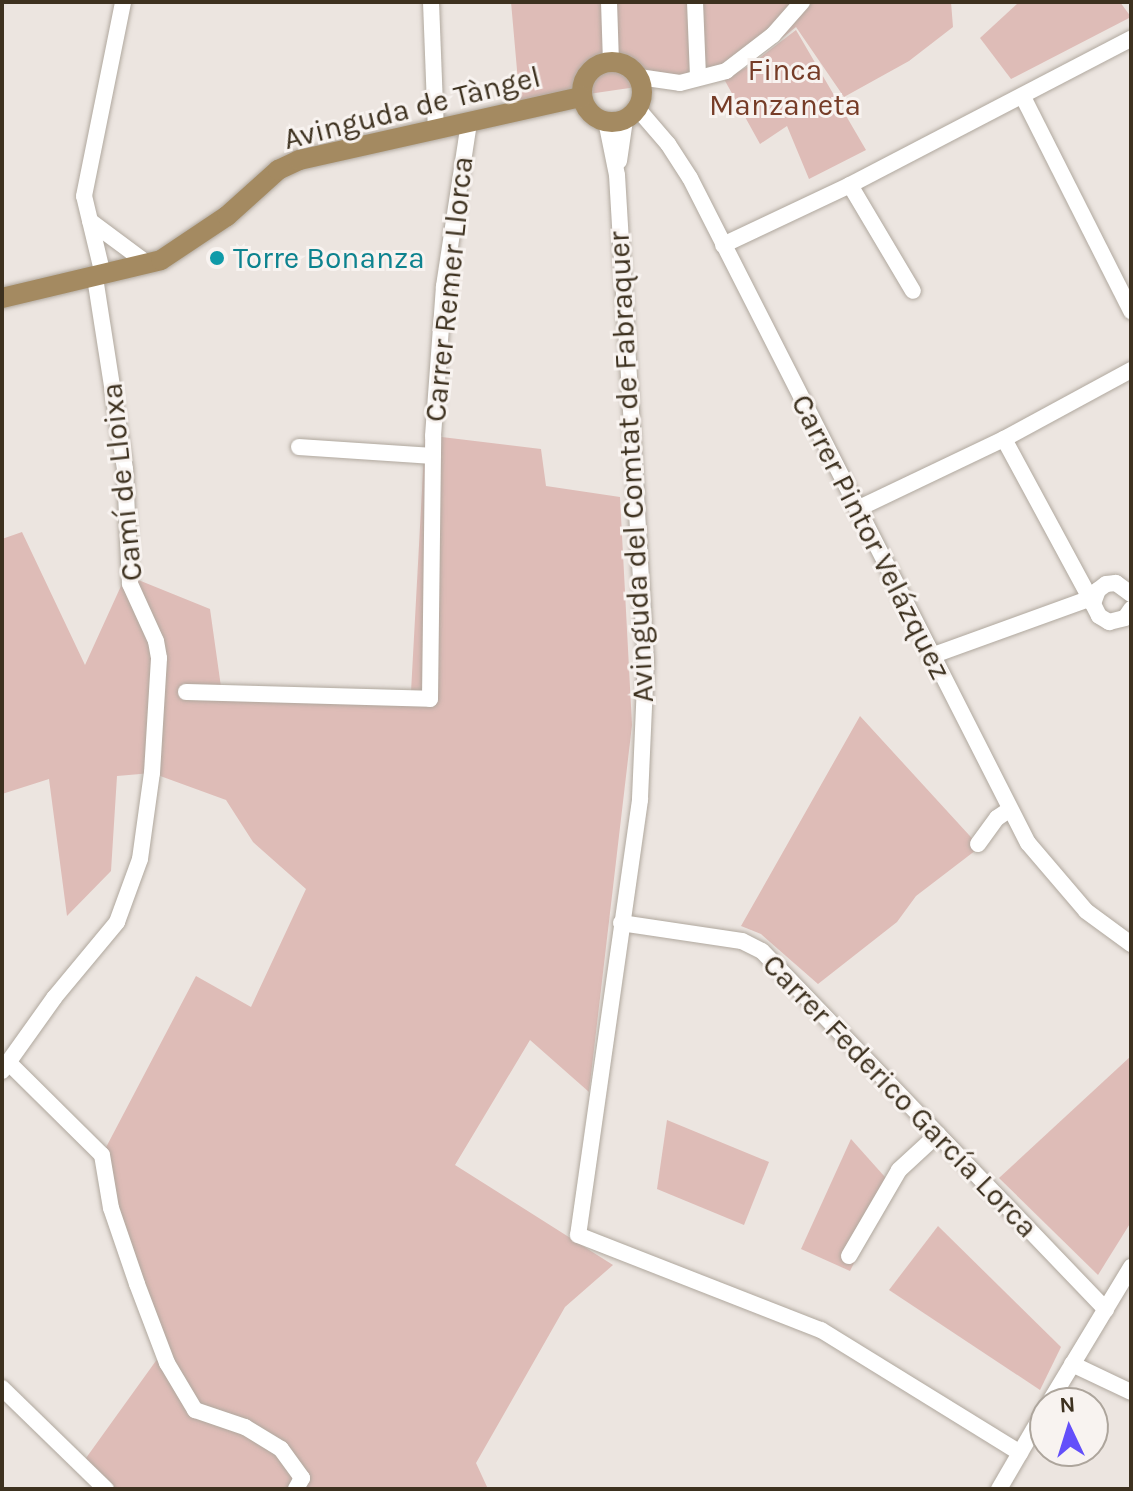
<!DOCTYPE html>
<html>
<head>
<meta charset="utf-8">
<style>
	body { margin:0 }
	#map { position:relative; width:1133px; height:1491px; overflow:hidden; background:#ece5e0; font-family:Karla,sans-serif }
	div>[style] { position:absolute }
	.green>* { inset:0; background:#debcb7 }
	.roads { filter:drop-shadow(0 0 2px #b0a89e) drop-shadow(0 0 2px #b0a89e) }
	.minor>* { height:16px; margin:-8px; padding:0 8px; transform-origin:8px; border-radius:8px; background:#fff }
	.major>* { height:20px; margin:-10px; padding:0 10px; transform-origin:10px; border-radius:10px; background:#a48a61 }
	.major>.ring { margin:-10px; padding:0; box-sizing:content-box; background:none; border:20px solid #a48a61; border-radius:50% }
	.dots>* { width:22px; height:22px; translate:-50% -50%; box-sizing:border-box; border:4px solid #f8f3f0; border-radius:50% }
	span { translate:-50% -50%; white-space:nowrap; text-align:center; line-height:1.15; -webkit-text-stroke:6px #f8f3f0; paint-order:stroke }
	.park-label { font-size:30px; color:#763c27 }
	.street-label { font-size:30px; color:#3d311f }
	.culture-label { font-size:30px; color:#0d838f }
	.left { translate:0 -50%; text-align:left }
	.frame { position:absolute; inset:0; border:4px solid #3d311f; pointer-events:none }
	.north { position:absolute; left:1029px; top:1387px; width:80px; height:80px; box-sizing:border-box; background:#f8f3f0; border:2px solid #ada59c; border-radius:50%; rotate:356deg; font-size:22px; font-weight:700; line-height:32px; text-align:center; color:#3d311f }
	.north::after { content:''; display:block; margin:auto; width:28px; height:36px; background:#634ffa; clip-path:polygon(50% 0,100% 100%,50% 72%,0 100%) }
</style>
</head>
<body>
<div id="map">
	<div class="green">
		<div style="clip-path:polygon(511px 2px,951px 2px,953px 27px,909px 61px,844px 97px,796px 27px,758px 57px,698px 78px,520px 104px)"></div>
		<div style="clip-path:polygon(1019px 2px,1120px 2px,1131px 17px,1011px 79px,980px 38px)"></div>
		<div style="clip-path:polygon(796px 30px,866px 150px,809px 179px,787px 126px,760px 144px,724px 79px,749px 66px)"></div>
		<div style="clip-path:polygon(425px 435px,541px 449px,546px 486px,620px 497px,632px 725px,589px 1092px,530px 1040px,455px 1165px,613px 1265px,565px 1307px,476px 1463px,488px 1489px,101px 1489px,81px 1465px,163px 1351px,102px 1155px,196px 976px,251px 1007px,306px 889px,253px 842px,226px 800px,152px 773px,117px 776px,111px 871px,67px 916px,49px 779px,2px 794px,2px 539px,22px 532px,85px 665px,126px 575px,210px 609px,221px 687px,411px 692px)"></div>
		<div style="clip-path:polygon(860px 716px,980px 847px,916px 896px,897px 922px,818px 984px,761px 934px,741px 926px)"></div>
		<div style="clip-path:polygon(1131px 1056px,1131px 1222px,1098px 1275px,999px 1178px)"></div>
		<div style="clip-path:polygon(667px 1120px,769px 1162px,744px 1225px,657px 1189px)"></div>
		<div style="clip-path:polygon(851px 1139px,893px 1186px,850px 1271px,801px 1249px)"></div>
		<div style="clip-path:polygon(938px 1226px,1061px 1347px,1040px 1390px,889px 1290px)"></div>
	</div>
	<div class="roads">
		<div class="minor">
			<div style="left:431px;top:2px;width:128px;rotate:87.8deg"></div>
			<div style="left:609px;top:2px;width:60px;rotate:88.1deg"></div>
			<div style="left:695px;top:2px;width:76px;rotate:87.7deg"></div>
			<div style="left:639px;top:77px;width:41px;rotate:8.3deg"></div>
			<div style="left:680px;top:83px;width:48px;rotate:-14.6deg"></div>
			<div style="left:726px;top:71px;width:59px;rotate:-37.5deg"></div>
			<div style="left:773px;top:35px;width:44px;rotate:-48.7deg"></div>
			<div style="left:1023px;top:97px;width:240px;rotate:63.2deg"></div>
			<div style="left:637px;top:108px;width:48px;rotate:49.3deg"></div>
			<div style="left:668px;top:144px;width:40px;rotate:57.1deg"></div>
			<div style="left:690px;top:178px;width:746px;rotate:63.06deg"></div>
			<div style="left:1028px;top:843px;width:89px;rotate:49.5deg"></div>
			<div style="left:1086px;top:911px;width:56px;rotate:36.3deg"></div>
			<div style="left:606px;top:121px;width:55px;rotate:78.5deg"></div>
			<div style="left:617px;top:175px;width:487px;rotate:86.6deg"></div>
			<div style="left:646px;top:661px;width:139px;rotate:92.5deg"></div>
			<div style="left:640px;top:800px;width:439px;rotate:98.1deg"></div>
			<div style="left:578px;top:1235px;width:261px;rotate:21.4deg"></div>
			<div style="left:821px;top:1330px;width:234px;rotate:31.7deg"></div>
			<div style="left:619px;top:161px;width:41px;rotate:-81.7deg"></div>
			<div style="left:850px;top:185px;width:123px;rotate:59.3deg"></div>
			<div style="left:90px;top:221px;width:72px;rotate:36.6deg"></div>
			<div style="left:723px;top:245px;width:140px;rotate:-25.3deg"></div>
			<div style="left:850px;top:185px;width:317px;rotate:-27.5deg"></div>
			<div style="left:103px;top:275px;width:81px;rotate:-103.5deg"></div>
			<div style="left:84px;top:196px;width:198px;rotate:-78.6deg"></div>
			<div style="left:1004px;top:439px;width:181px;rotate:61.6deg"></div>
			<div style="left:299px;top:447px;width:134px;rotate:3.8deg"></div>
			<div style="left:857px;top:509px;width:163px;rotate:-25.5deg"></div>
			<div style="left:1004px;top:439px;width:145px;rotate:-28.5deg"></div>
			<div style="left:1131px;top:594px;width:19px;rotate:-144deg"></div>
			<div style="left:1116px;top:583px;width:10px;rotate:174deg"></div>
			<div style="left:1106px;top:584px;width:10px;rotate:143deg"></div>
			<div style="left:1098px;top:590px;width:15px;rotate:110deg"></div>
			<div style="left:1093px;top:604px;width:13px;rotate:63deg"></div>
			<div style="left:1099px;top:616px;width:12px;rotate:31deg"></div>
			<div style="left:1109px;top:622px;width:16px;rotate:-14deg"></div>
			<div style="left:1125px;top:618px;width:11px;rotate:-56deg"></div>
			<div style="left:931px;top:656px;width:173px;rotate:-19.9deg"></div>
			<div style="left:186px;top:692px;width:244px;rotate:1.6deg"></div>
			<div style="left:430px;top:699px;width:263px;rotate:-89.3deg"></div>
			<div style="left:433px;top:436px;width:150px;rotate:-85.8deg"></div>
			<div style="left:444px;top:286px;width:165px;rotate:-81.3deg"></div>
			<div style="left:978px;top:844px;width:32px;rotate:-54deg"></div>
			<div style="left:997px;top:818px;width:14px;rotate:-34deg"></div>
			<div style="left:621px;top:923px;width:122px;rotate:8.5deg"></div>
			<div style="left:742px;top:941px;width:22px;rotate:27deg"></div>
			<div style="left:762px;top:951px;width:497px;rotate:46.2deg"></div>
			<div style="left:8px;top:1062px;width:132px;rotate:44.7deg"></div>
			<div style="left:102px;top:1155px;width:54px;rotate:80.4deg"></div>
			<div style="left:111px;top:1208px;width:80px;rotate:71.1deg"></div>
			<div style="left:137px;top:1284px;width:85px;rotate:69.2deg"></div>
			<div style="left:167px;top:1363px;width:55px;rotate:59.2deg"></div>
			<div style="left:195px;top:1410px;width:53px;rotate:18.8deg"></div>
			<div style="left:245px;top:1427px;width:42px;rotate:31.4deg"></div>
			<div style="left:281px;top:1449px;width:36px;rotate:54deg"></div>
			<div style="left:302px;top:1478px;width:13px;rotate:119deg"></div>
			<div style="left:2px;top:1071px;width:90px;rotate:-54.5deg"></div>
			<div style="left:54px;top:998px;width:99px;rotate:-50.3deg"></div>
			<div style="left:117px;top:922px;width:67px;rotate:-69.9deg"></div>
			<div style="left:140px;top:859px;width:87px;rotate:-82.1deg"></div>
			<div style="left:152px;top:773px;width:115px;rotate:-86.5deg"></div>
			<div style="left:159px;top:658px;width:17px;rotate:-100deg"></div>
			<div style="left:156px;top:641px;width:63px;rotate:-114.5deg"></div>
			<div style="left:130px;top:584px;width:115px;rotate:-92.5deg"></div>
			<div style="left:125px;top:469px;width:194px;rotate:-98.9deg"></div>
			<div style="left:849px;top:1256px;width:99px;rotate:-59.8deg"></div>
			<div style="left:899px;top:1170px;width:53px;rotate:-42.7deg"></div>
			<div style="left:1072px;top:1364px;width:65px;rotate:25.4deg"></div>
			<div style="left:2px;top:1388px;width:145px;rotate:44.2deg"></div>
			<div style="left:1049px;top:1403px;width:159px;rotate:-58.9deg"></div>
			<div style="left:999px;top:1489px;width:91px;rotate:-59.8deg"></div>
		</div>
		<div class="major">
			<div class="ring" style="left:582px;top:62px;width:40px;height:40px"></div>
			<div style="left:2px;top:298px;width:163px;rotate:-13.4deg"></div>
			<div style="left:161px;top:260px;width:79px;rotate:-33.7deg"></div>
			<div style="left:227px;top:216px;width:69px;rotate:-42deg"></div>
			<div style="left:278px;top:170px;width:23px;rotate:-25deg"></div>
			<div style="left:299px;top:160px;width:290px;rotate:-12.6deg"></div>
		</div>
	</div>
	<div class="dots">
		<div style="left:217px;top:258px;background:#0f9aa8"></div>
	</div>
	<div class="park-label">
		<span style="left:785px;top:87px">Finca<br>Manzaneta</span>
	</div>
	<div class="street-label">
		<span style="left:412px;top:108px;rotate:-14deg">Avinguda de Tàngel</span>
		<span style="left:449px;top:289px;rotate:-84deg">Carrer Remer Llorca</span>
		<span style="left:631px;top:467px;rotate:-93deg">Avinguda del Comtat de Fabraquer</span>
		<span style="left:122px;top:482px;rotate:-96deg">Camí de Lloixa</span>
		<span style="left:871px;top:537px;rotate:63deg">Carrer Pintor Velázquez</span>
		<span style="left:900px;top:1096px;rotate:46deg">Carrer Federico García Lorca</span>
	</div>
	<div class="culture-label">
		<span class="left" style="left:233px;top:258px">Torre Bonanza</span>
	</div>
	<div class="frame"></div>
	<div class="north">N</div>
</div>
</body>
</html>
